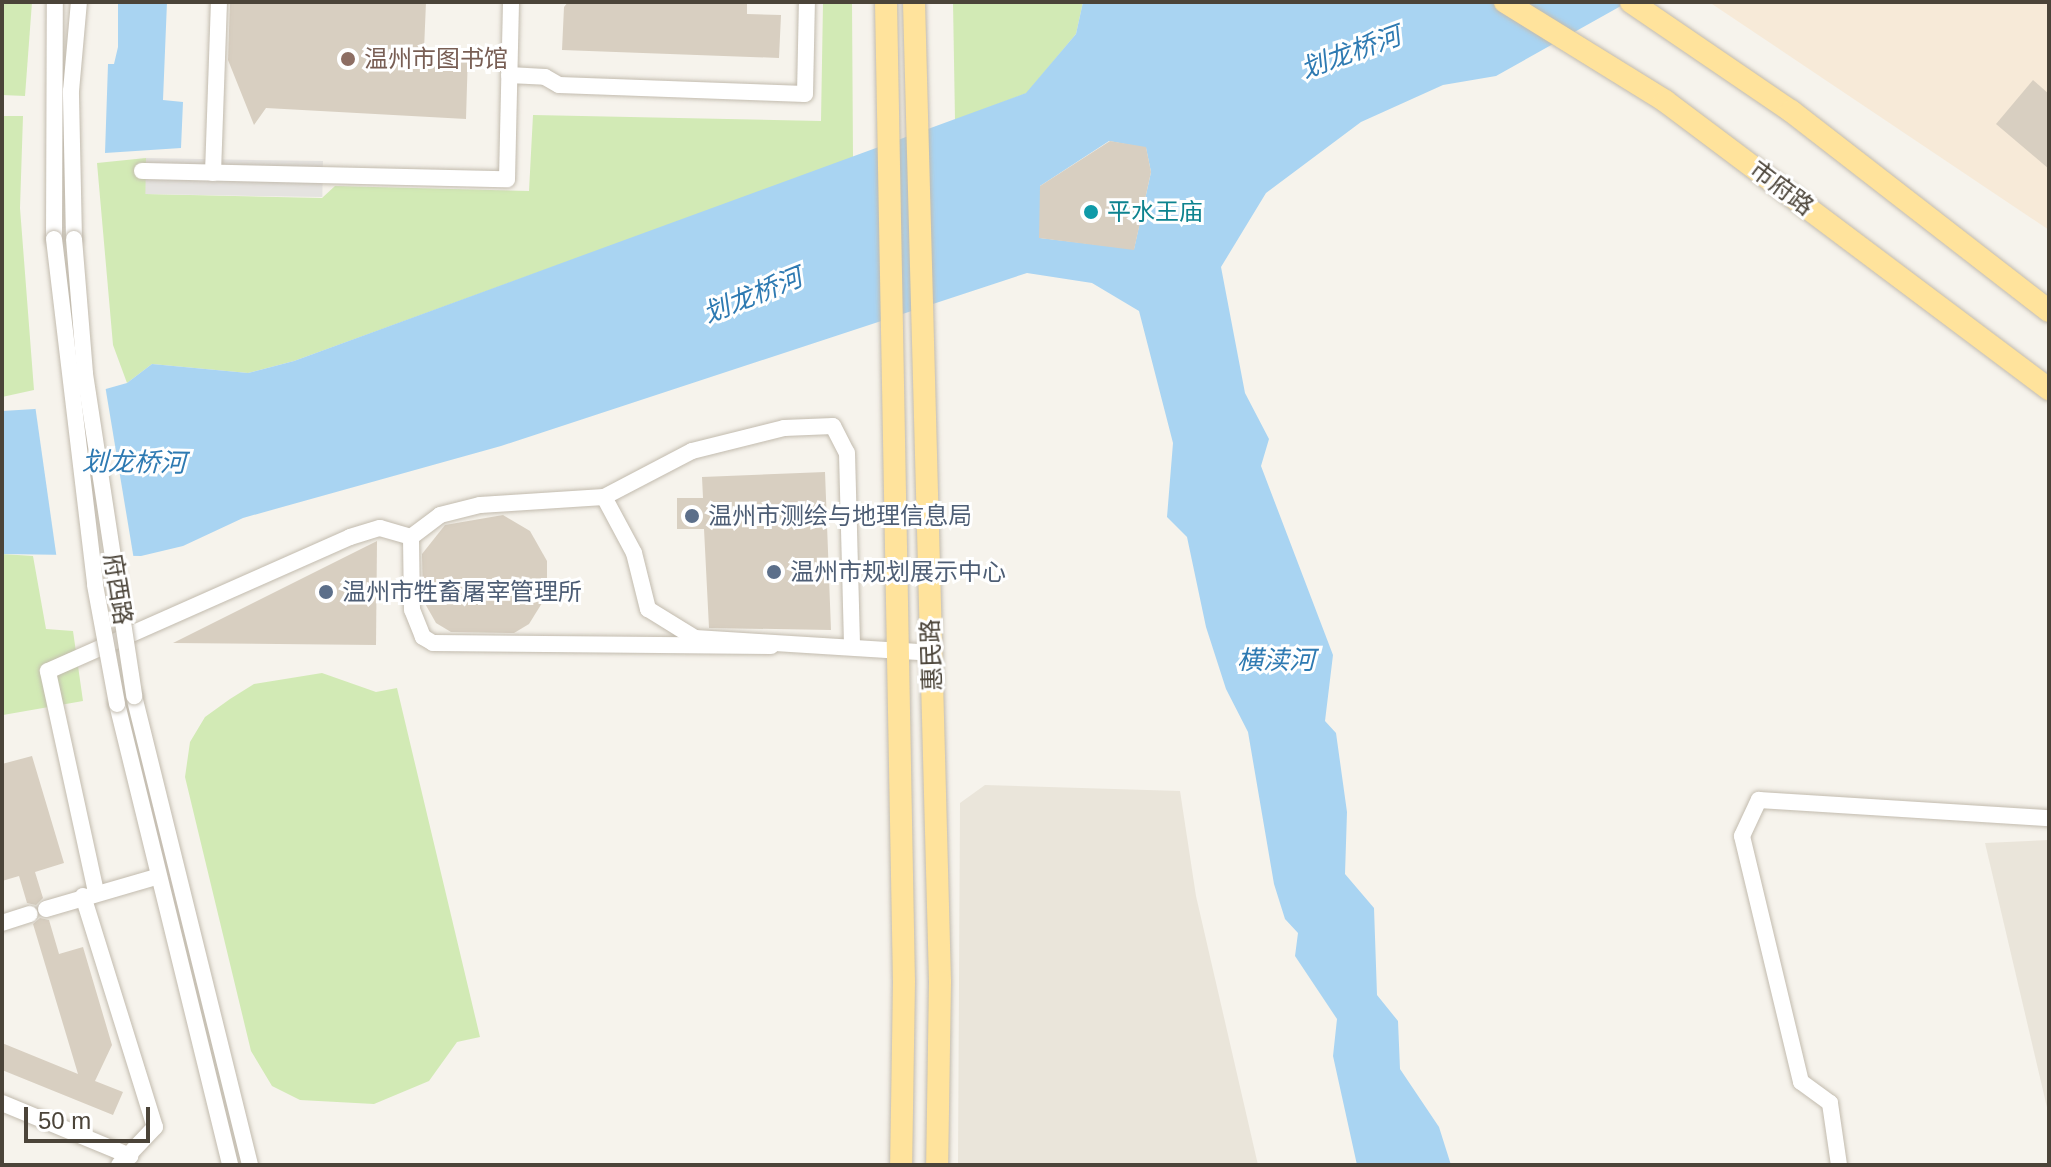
<!DOCTYPE html>
<html>
<head>
<meta charset="utf-8">
<style>
	body { margin:0 }
	#map { position:relative; width:2051px; height:1167px; overflow:hidden; background:#f6f3ec; font-family:Arial,"Noto Sans SC",sans-serif }
	div>[style] { position:absolute }
	.residential>* { inset:0; background:#eae5da }
	.commercial>* { inset:0; background:#f7ead8 }
	.green>* { inset:0; background:#d2eab5 }
	.parking>* { inset:0; background:#e5e3e0; transform-origin:0 0 }
	.water>* { inset:0; background:#a9d4f2 }
	.pier>* { inset:0; background:#f6f3ec }
	.building>* { inset:0; background:#d8cfc1 }
	.roads { filter:drop-shadow(0 0 2px #c2bbae) drop-shadow(0 0 2px #c2bbae) }
	.minor>* { height:16px; margin:-8px; padding:0 8px; transform-origin:8px; border-radius:8px; background:#fff }
	.major>* { height:22px; margin:-11px; padding:0 11px; transform-origin:11px; border-radius:11px; background:#ffe39c }
	.bridges { filter:drop-shadow(0 0 2px #c2bbae) drop-shadow(0 0 2px #c2bbae) }
	.minor-bridge>* { height:16px; margin:-8px; padding:0 8px; transform-origin:8px; border-radius:8px; background:#fff }
	.dots>* { width:22px; height:22px; translate:-50% -50%; box-sizing:border-box; border:4px solid #fff; border-radius:50% }
	span { translate:-50% -50%; white-space:nowrap; text-align:center; line-height:1.15; -webkit-text-stroke:6px #fff; paint-order:stroke }
	.education-label { font-size:24px; color:#785e54 }
	.left { translate:0 -50%; text-align:left }
	.street-label { font-size:24px; color:#4b4439 }
	.culture-label { font-size:24px; color:#0d838f }
	.service-label { font-size:24px; color:#4e5e75 }
	.water-label { font-size:26px; color:#2e7ab2; font-style:italic }
	.frame { position:absolute; inset:0; border:4px solid #4b4439; pointer-events:none }
	.scale { position:absolute; left:24px; top:1107px; width:126px; height:36px; box-sizing:border-box; border:4px solid #4b4439; border-top:0; padding-left:10px; font-size:24px; line-height:28px; white-space:nowrap; color:#4b4439; -webkit-text-stroke:6px #fff; paint-order:stroke }
</style>
</head>
<body>
<div id="map">
	<div class="residential">
		<div style="clip-path:polygon(985px 785px,1180px 791px,1196px 896px,1258px 1165px,958px 1165px,960px 803px)"></div>
		<div style="clip-path:polygon(2049px 840px,2049px 1116px,1985px 843px)"></div>
	</div>
	<div class="commercial">
		<div style="clip-path:polygon(1709px 2px,2049px 2px,2049px 230px)"></div>
	</div>
	<div class="green">
		<div style="clip-path:polygon(2px 2px,32px 2px,25px 96px,2px 95px)"></div>
		<div style="clip-path:polygon(823px 2px,852px 2px,853px 158px,294px 361px,248px 373px,152px 364px,127px 383px,113px 345px,97px 163px,146px 158px,146px 194px,322px 198px,335px 186px,529px 191px,533px 115px,821px 121px)"></div>
		<div style="clip-path:polygon(953px 2px,1083px 2px,1076px 34px,1027px 93px,955px 120px)"></div>
		<div style="clip-path:polygon(2px 116px,23px 116px,20px 208px,34px 390px,2px 397px)"></div>
		<div style="clip-path:polygon(2px 554px,33px 556px,46px 629px,73px 631px,83px 701px,3px 715px)"></div>
		<div style="clip-path:polygon(322px 673px,376px 692px,397px 688px,480px 1037px,457px 1042px,429px 1081px,374px 1104px,300px 1100px,272px 1086px,251px 1051px,185px 777px,190px 742px,205px 717px,230px 699px,254px 684px)"></div>
	</div>
	<div class="parking">
		<div style="left:146px;top:158px;width:177px;height:36px;rotate:1deg"></div>
	</div>
	<div class="water">
		<div style="clip-path:polygon(118px 2px,167px 2px,163px 100px,183px 102px,181px 148px,105px 153px,108px 64px,114px 64px,118px 47px)"></div>
		<div style="clip-path:polygon(evenodd,1083px 2px,1628px 2px,1496px 76px,1443px 85px,1361px 122px,1266px 193px,1221px 267px,1245px 393px,1269px 439px,1261px 466px,1333px 655px,1325px 721px,1336px 733px,1347px 812px,1345px 874px,1374px 908px,1377px 995px,1398px 1021px,1400px 1069px,1439px 1127px,1451px 1165px,1357px 1165px,1333px 1056px,1337px 1019px,1295px 956px,1298px 933px,1285px 919px,1274px 884px,1248px 732px,1226px 689px,1206px 627px,1187px 537px,1167px 517px,1173px 443px,1139px 311px,1092px 283px,1027px 273px,501px 446px,243px 518px,183px 546px,141px 556px,2px 554px,2px 411px,35px 409px,127px 383px,152px 364px,248px 373px,294px 361px,1026px 93px,1076px 34px,1083px 2px,1109px 141px,1146px 148px,1151px 172px,1134px 249px,1040px 238px,1040px 186px,1109px 141px)"></div>
	</div>
	<div class="pier">
		<div style="clip-path:polygon(105px 385px,134px 560px,57px 560px,35px 405px)"></div>
	</div>
	<div class="building">
		<div style="clip-path:polygon(230px 2px,426px 2px,424px 50px,468px 52px,466px 119px,266px 108px,254px 125px,228px 60px)"></div>
		<div style="clip-path:polygon(568px 2px,747px 2px,747px 14px,781px 15px,779px 58px,562px 50px,564px 7px)"></div>
		<div style="clip-path:polygon(2033px 80px,2049px 94px,2049px 169px,1996px 124px)"></div>
		<div style="clip-path:polygon(1110px 141px,1146px 147px,1151px 172px,1134px 250px,1039px 238px,1040px 186px)"></div>
		<div style="clip-path:polygon(825px 472px,831px 630px,709px 628px,704px 529px,677px 529px,677px 498px,703px 498px,702px 477px)"></div>
		<div style="clip-path:polygon(503px 515px,530px 531px,547px 561px,547px 595px,529px 624px,514px 633px,451px 632px,436px 623px,423px 600px,422px 554px,445px 525px)"></div>
		<div style="clip-path:polygon(377px 541px,376px 645px,173px 643px)"></div>
		<div style="clip-path:polygon(32px 756px,64px 863px,35px 872px,43px 898px,36px 905px,27px 903px,19px 876px,2px 881px,2px 764px)"></div>
		<div style="clip-path:polygon(40px 918px,49px 920px,59px 954px,83px 947px,112px 1045px,95px 1081px,123px 1092px,113px 1115px,2px 1070px,2px 1043px,78px 1074px,33px 924px)"></div>
	</div>
	<div class="roads">
		<div class="minor">
			<div style="left:509px;top:75px;width:36px;rotate:3deg"></div>
			<div style="left:545px;top:77px;width:16px;rotate:30deg"></div>
			<div style="left:559px;top:85px;width:246px;rotate:2.1deg"></div>
			<div style="left:805px;top:94px;width:92px;rotate:-88.8deg"></div>
			<div style="left:142px;top:171px;width:365px;rotate:1.3deg"></div>
			<div style="left:507px;top:179px;width:177px;rotate:-88.7deg"></div>
			<div style="left:213px;top:173px;width:171px;rotate:-88deg"></div>
			<div style="left:54px;top:239px;width:237px;rotate:-89.8deg"></div>
			<div style="left:74px;top:239px;width:148px;rotate:-91.2deg"></div>
			<div style="left:71px;top:91px;width:89px;rotate:-84.9deg"></div>
			<div style="left:604px;top:497px;width:99px;rotate:-27.6deg"></div>
			<div style="left:692px;top:451px;width:95px;rotate:-14deg"></div>
			<div style="left:784px;top:428px;width:49px;rotate:-2.3deg"></div>
			<div style="left:833px;top:426px;width:30px;rotate:63deg"></div>
			<div style="left:847px;top:453px;width:192px;rotate:88.5deg"></div>
			<div style="left:771px;top:646px;width:338px;rotate:-179.5deg"></div>
			<div style="left:433px;top:643px;width:12px;rotate:-149deg"></div>
			<div style="left:423px;top:637px;width:29px;rotate:-112deg"></div>
			<div style="left:412px;top:610px;width:73px;rotate:-90.8deg"></div>
			<div style="left:411px;top:537px;width:36px;rotate:-37deg"></div>
			<div style="left:440px;top:515px;width:41px;rotate:-14deg"></div>
			<div style="left:480px;top:505px;width:124px;rotate:-3.7deg"></div>
			<div style="left:604px;top:497px;width:64px;rotate:61.8deg"></div>
			<div style="left:634px;top:553px;width:58px;rotate:76deg"></div>
			<div style="left:648px;top:609px;width:55px;rotate:31.7deg"></div>
			<div style="left:695px;top:638px;width:236px;rotate:3.6deg"></div>
			<div style="left:134px;top:696px;width:483px;rotate:76.1deg"></div>
			<div style="left:117px;top:704px;width:475px;rotate:76.2deg"></div>
			<div style="left:96px;top:892px;width:226px;rotate:-102.3deg"></div>
			<div style="left:48px;top:671px;width:330px;rotate:-23.9deg"></div>
			<div style="left:350px;top:537px;width:31px;rotate:-17deg"></div>
			<div style="left:380px;top:528px;width:32px;rotate:16deg"></div>
			<div style="left:83px;top:896px;width:242px;rotate:72.7deg"></div>
			<div style="left:155px;top:1127px;width:52px;rotate:133.5deg"></div>
			<div style="left:46px;top:909px;width:115px;rotate:-16.2deg"></div>
			<div style="left:2px;top:923px;width:29px;rotate:-18deg"></div>
			<div style="left:2px;top:1103px;width:139px;rotate:22.5deg"></div>
			<div style="left:1839px;top:1165px;width:63px;rotate:-98.3deg"></div>
			<div style="left:1830px;top:1103px;width:36px;rotate:-144deg"></div>
			<div style="left:1801px;top:1082px;width:253px;rotate:-103.5deg"></div>
			<div style="left:1742px;top:836px;width:40px;rotate:-65deg"></div>
			<div style="left:1759px;top:800px;width:291px;rotate:3.6deg"></div>
		</div>
		<div class="major">
			<div style="left:886px;top:2px;width:979px;rotate:88.95deg"></div>
			<div style="left:904px;top:981px;width:184px;rotate:90.9deg"></div>
			<div style="left:914px;top:2px;width:980px;rotate:88.48deg"></div>
			<div style="left:940px;top:982px;width:183px;rotate:90.9deg"></div>
			<div style="left:1505px;top:2px;width:188px;rotate:31.7deg"></div>
			<div style="left:1665px;top:101px;width:480px;rotate:36.9deg"></div>
			<div style="left:1631px;top:2px;width:194px;rotate:34.3deg"></div>
			<div style="left:1791px;top:111px;width:326px;rotate:37.8deg"></div>
		</div>
	</div>
	<div class="bridges">
		<div class="minor-bridge">
			<div style="left:54px;top:239px;width:348px;rotate:83.2deg"></div>
			<div style="left:95px;top:585px;width:121px;rotate:79.5deg"></div>
			<div style="left:74px;top:239px;width:135px;rotate:85.3deg"></div>
			<div style="left:85px;top:374px;width:326px;rotate:81.3deg"></div>
		</div>
	</div>
	<div class="dots">
		<div style="left:348px;top:59px;background:#8d6e63"></div>
		<div style="left:1091px;top:212px;background:#0f9aa8"></div>
		<div style="left:692px;top:516px;background:#5c6f8a"></div>
		<div style="left:774px;top:572px;background:#5c6f8a"></div>
		<div style="left:326px;top:592px;background:#5c6f8a"></div>
	</div>
	<div class="education-label">
		<span class="left" style="left:364px;top:59px">温州市图书馆</span>
	</div>
	<div class="street-label">
		<span style="left:1782px;top:188px;rotate:37deg">市府路</span>
		<span style="left:118px;top:589px;rotate:81deg">府西路</span>
		<span style="left:931px;top:655px;rotate:-92deg">惠民路</span>
	</div>
	<div class="culture-label">
		<span class="left" style="left:1107px;top:212px">平水王庙</span>
	</div>
	<div class="service-label">
		<span class="left" style="left:708px;top:516px">温州市测绘与地理信息局</span>
		<span class="left" style="left:790px;top:572px">温州市规划展示中心</span>
		<span class="left" style="left:342px;top:592px">温州市牲畜屠宰管理所</span>
	</div>
	<div class="water-label">
		<span style="left:1351px;top:53px;rotate:-20deg">划龙桥河</span>
		<span style="left:753px;top:296px;rotate:-22deg">划龙桥河</span>
		<span style="left:134px;top:463px;rotate:1deg">划龙桥河</span>
		<span style="left:1276px;top:661px">横渎河</span>
	</div>
	<div class="frame"></div>
	<div class="scale">50 m</div>
</div>
</body>
</html>
